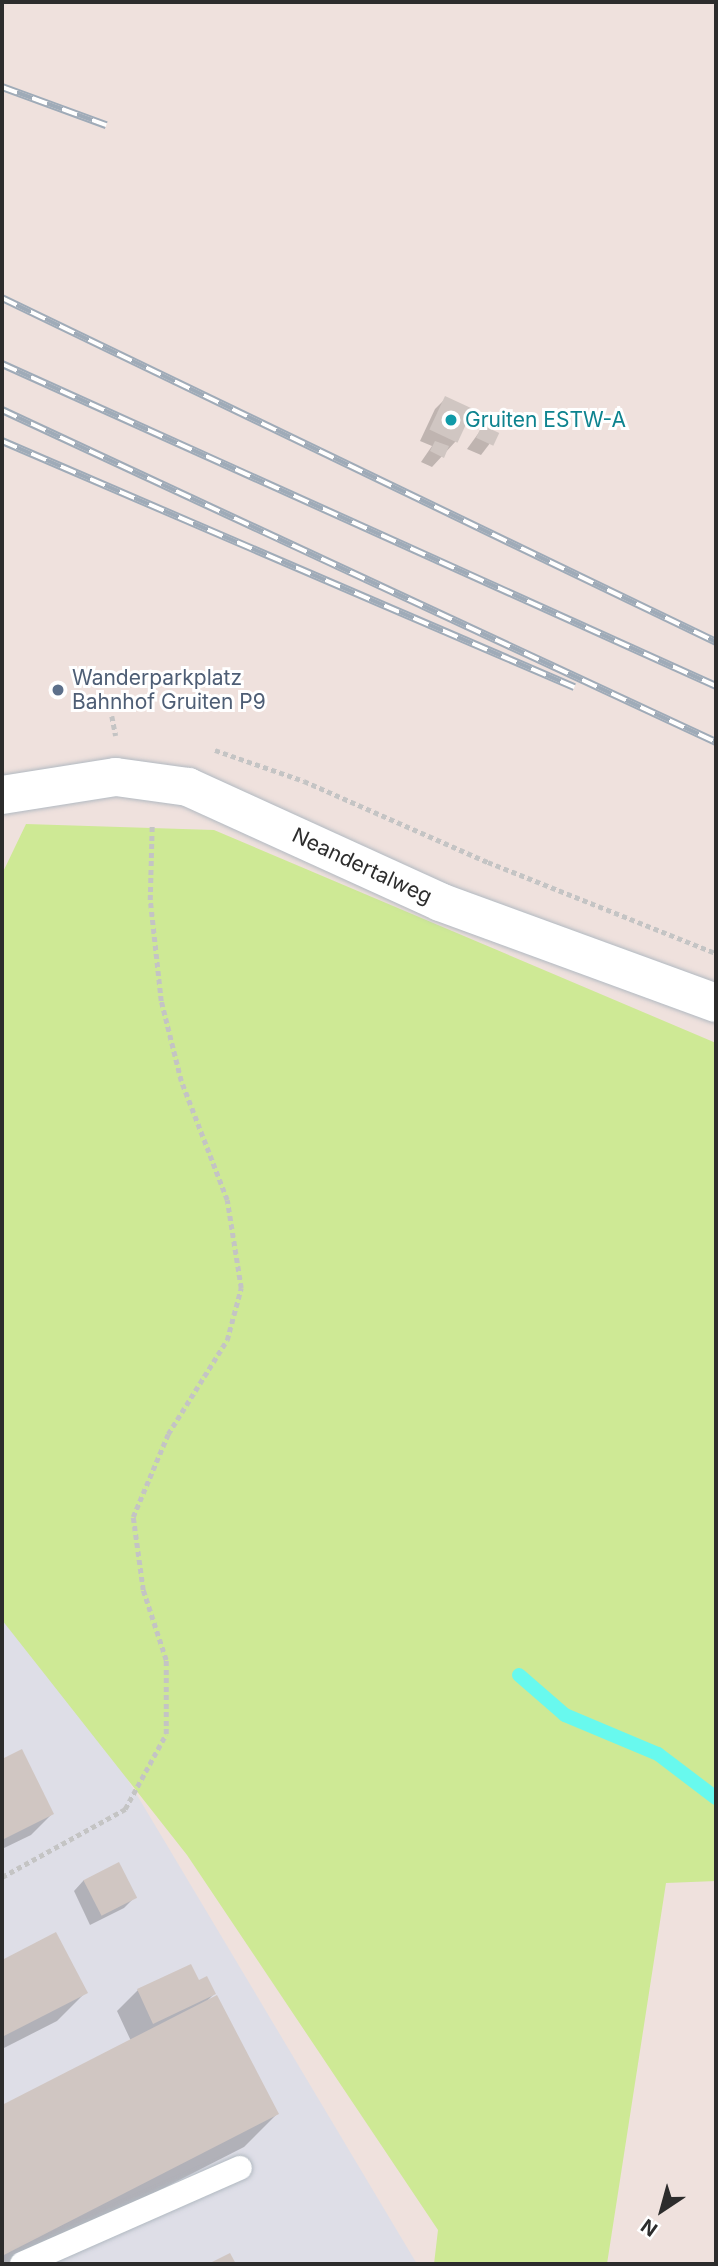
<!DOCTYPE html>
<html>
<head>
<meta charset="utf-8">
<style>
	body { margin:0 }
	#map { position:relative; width:718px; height:2266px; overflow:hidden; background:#efe1dd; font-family:Inter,sans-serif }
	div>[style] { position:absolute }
	.industrial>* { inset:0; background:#dedee7 }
	.green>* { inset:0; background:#cee995 }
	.shadow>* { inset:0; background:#0003 }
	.stream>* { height:14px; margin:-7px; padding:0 7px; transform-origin:7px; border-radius:7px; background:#68f9ee }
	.building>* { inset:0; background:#d0c6c2; transform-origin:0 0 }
	.path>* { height:4.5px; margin-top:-2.25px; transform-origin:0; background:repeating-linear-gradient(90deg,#c4c4c4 0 5px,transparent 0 8.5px) }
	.roads { filter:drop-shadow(0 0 2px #b1b9c1) drop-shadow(0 0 2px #b1b9c1) }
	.service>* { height:24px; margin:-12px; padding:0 12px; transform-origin:12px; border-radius:12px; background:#fff }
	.minor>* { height:38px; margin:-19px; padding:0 19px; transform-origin:19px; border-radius:19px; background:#fff }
	.rail>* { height:8px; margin-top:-4px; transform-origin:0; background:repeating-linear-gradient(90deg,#fff 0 16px,#9fabb8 0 32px); box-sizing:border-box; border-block:2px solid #9fabb8 }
	.dots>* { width:19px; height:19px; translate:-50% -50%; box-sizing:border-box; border:4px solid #fff; border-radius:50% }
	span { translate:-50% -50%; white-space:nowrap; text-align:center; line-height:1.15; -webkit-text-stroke:6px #fff; paint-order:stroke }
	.culture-label { font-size:21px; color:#0d838f }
	.left { translate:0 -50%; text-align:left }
	.service-label { font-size:21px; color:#4e5e75 }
	.street-label { font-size:21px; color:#2c2c2c }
	.frame { position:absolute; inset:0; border:4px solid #2c2c2c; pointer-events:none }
	.north { position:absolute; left:627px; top:2175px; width:70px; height:70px; -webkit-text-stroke:5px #fff; paint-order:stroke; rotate:216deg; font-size:19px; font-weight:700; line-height:28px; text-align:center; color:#2c2c2c }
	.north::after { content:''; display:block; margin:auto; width:24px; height:32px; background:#2c2c2c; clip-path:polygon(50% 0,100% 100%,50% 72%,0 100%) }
</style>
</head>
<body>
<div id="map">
	<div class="industrial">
		<div style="clip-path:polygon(2px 1569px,417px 2264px,2px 2264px)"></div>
	</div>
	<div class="green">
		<div style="clip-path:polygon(26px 824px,214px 830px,716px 1043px,716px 1881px,666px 1883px,607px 2264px,434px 2264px,438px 2230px,187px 1855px,2px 1620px,2px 874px)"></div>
	</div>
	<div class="shadow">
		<div style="clip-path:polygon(446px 398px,470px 410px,456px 441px,432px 467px,421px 462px,432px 446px,420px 441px,435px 409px)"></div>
		<div style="clip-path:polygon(483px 427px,497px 434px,481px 455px,467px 449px)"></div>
		<div style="clip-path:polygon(22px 1751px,52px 1814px,31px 1835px,2px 1849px,2px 1761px)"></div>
		<div style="clip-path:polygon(84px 1880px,135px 1897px,124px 1908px,90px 1925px,74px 1891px)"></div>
		<div style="clip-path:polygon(55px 1935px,85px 1993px,57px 2021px,2px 2049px,2px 1962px)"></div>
		<div style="clip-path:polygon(138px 1990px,214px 1994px,206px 2002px,277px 2114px,244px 2147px,15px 2264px,2px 2264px,2px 2107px,131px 2041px,117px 2011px)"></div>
	</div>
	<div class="stream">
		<div style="left:519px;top:1675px;width:61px;rotate:41deg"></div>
		<div style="left:565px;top:1715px;width:101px;rotate:22.8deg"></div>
		<div style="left:658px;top:1754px;width:73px;rotate:37.2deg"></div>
	</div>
	<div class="building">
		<div style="left:445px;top:396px;width:31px;height:37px;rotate:25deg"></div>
		<div style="left:482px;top:425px;width:19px;height:14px;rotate:25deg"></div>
		<div style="clip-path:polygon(435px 441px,449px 446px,444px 458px,430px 451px)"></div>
		<div style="clip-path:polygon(22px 1749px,54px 1814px,2px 1840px,2px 1759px)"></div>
		<div style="left:119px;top:1862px;width:40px;height:40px;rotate:63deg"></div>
		<div style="clip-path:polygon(56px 1932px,88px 1993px,2px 2037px,2px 1960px)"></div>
		<div style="clip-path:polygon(191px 1964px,199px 1980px,207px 1976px,216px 1994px,153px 2024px,137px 1989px)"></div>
		<div style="clip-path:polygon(217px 1995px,279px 2114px,2px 2256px,2px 2105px)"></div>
		<div style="clip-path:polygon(230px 2253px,236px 2264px,208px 2264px)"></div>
	</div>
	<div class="path">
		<div style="left:112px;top:716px;width:20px;rotate:79deg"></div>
		<div style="left:215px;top:750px;width:94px;rotate:19.2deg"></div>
		<div style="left:304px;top:781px;width:201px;rotate:23.8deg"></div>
		<div style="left:488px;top:862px;width:245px;rotate:21.8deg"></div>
		<div style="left:2px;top:1877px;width:141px;rotate:-28.9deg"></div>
		<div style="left:125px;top:1809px;width:85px;rotate:-61.3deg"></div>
		<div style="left:166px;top:1734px;width:74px;rotate:-90deg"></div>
		<div style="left:166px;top:1660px;width:74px;rotate:-108.2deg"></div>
		<div style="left:143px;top:1590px;width:74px;rotate:-97.8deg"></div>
		<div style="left:133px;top:1517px;width:90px;rotate:-67.1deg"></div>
		<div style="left:168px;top:1434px;width:111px;rotate:-57.9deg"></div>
		<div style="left:227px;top:1340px;width:54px;rotate:-74.9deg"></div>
		<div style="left:241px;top:1288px;width:89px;rotate:-99deg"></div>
		<div style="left:227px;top:1200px;width:128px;rotate:-111.1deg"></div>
		<div style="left:181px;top:1081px;width:82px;rotate:-104deg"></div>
		<div style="left:161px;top:1001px;width:102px;rotate:-96.2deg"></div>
		<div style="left:150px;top:900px;width:75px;rotate:-88.5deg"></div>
	</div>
	<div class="roads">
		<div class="service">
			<div style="left:22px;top:2264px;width:238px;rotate:-23.8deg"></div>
		</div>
		<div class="minor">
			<div style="left:2px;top:795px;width:115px;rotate:-9deg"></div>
			<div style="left:116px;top:777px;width:73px;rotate:7.9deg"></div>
			<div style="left:188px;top:787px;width:277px;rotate:24.5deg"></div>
			<div style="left:440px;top:902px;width:294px;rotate:20.1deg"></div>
		</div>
	</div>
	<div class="rail">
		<div style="left:2px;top:87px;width:111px;rotate:20.1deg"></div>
		<div style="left:2px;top:298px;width:793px;rotate:25.72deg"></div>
		<div style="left:2px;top:364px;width:783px;rotate:24.27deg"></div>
		<div style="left:2px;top:410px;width:787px;rotate:24.94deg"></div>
		<div style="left:2px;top:441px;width:623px;rotate:23.27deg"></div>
	</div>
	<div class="dots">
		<div style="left:451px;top:420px;background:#0f9aa8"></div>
		<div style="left:58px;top:690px;background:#5c6f8a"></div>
	</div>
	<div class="culture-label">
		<span class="left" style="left:465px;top:420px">Gruiten ESTW-A</span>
	</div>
	<div class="service-label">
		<span class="left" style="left:72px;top:690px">Wanderparkplatz<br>Bahnhof Gruiten P9</span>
	</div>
	<div class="street-label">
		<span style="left:362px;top:866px;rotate:25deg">Neandertalweg</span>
	</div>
	<div class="frame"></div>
	<div class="north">N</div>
</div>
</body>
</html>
